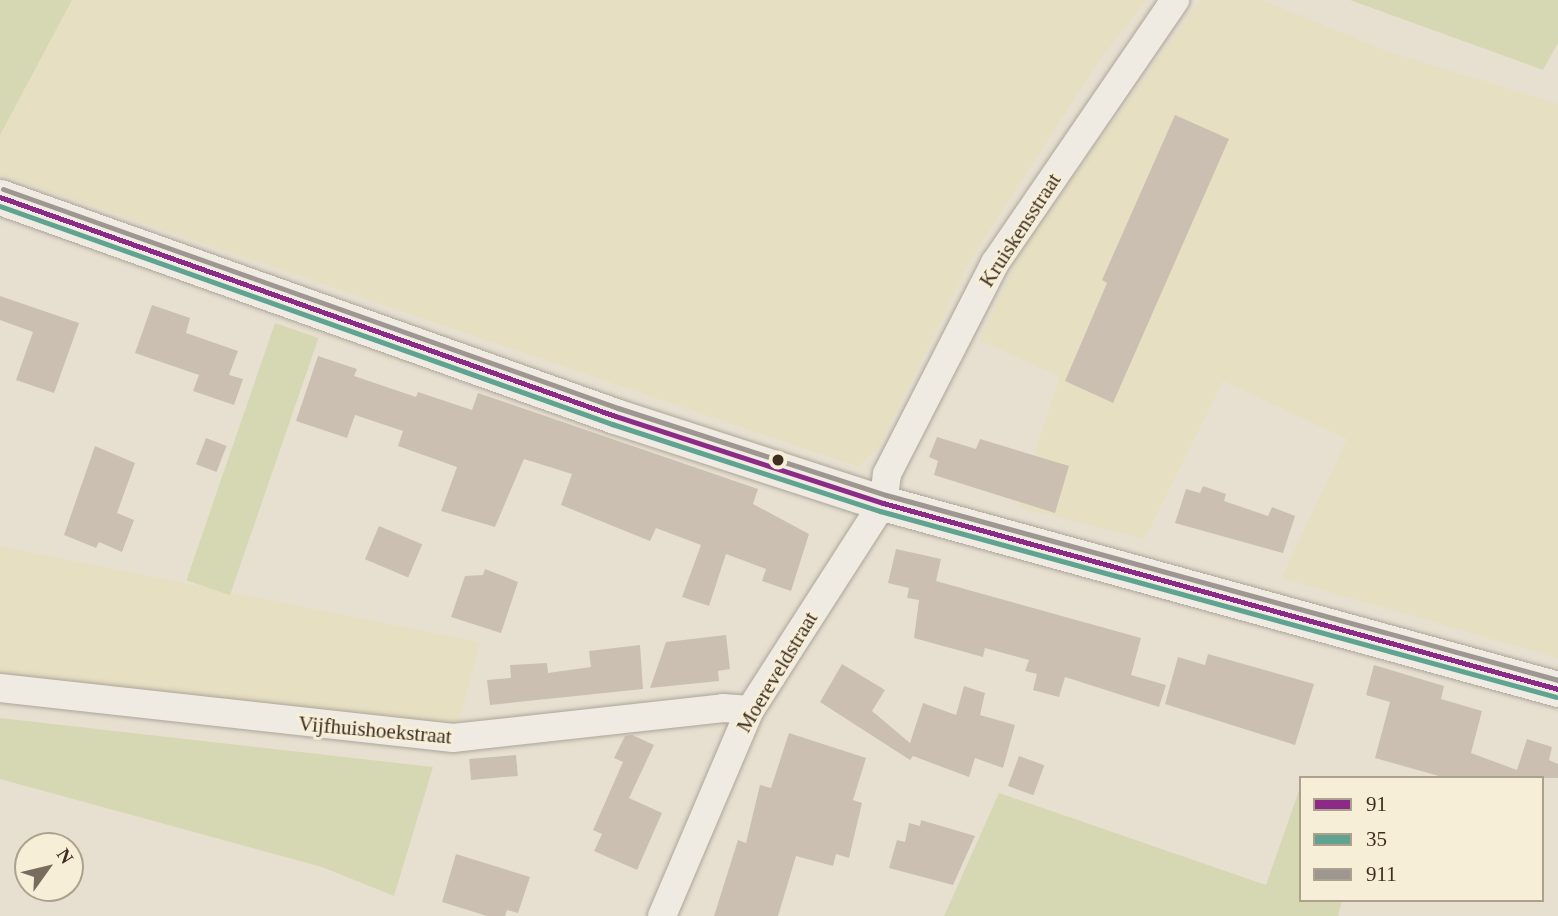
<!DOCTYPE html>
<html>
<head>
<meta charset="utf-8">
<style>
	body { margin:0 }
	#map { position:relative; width:1558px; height:916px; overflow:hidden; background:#e7e0d1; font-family:Georgia,serif }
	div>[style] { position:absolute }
	.farmland>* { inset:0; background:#e6dfc2 }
	.green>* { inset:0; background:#d6d7b3; transform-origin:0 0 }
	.building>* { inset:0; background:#cbbfb2; transform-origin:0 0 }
	.roads { filter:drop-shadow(0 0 2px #ada599) drop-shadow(0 0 2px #ada599) }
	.minor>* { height:28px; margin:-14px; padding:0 14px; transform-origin:14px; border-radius:14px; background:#efebe3 }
	.tertiary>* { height:35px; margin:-17.5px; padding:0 17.5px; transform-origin:17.5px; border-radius:17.5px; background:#efebe3 }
	.bus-1>* { height:5px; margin:-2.5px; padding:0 2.5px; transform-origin:2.5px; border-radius:2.5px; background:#8c2b87 }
	.bus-2>* { height:5px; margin:-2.5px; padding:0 2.5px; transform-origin:2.5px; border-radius:2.5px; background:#60a390 }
	.bus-3>* { height:5px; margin:-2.5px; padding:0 2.5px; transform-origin:2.5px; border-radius:2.5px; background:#9e9690 }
	.dots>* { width:19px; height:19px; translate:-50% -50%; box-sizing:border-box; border:4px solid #f7eed8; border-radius:50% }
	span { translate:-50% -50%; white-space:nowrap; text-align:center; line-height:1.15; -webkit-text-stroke:6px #f7eed8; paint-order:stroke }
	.street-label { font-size:21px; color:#3d2e20 }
	.legend { position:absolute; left:1299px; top:776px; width:245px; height:126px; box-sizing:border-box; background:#f7eed8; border:2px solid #ada18e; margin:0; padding:9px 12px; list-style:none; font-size:21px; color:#3d2e20 }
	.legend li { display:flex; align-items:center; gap:14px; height:35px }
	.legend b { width:35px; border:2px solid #ada18e }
	.north { position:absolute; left:14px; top:832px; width:70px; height:70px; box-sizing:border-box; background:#f7eed8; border:2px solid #ada18e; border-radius:50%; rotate:56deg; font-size:19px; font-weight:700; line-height:28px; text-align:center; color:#3d2e20 }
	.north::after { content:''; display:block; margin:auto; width:24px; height:32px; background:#786c5e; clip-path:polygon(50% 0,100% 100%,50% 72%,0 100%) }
</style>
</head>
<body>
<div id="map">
	<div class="farmland">
		<div style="clip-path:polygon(72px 0,1147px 0,1101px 58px,970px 261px,878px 448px,858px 467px,0 174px,0 135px)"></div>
		<div style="clip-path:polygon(1200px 0,1263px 0,1384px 50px,1558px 104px,1558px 658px,1281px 578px,1347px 439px,1223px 381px,1145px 539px,1017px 507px,1060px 377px,979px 340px,1024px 246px)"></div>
		<div style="clip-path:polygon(0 546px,480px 642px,458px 726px,0 682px)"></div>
	</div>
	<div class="green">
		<div style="clip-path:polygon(0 0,72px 0,0 135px)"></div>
		<div style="clip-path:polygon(1350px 0,1558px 0,1558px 43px,1543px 70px)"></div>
		<div style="left:275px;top:323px;width:46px;height:272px;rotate:19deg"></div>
		<div style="clip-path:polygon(0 718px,433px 767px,394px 896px,322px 867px,0 779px)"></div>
		<div style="clip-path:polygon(1301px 785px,1301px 900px,1342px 900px,1338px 916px,944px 916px,999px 793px,1266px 885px)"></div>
	</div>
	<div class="building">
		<div style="clip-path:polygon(1175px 115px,1229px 139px,1113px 403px,1065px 381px,1107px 283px,1102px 280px)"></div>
		<div style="clip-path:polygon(0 296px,79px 323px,54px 393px,16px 380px,33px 332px,0 320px)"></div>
		<div style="clip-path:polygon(152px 305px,190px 318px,186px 333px,238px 351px,229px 375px,243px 379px,234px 405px,193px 391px,199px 375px,135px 353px)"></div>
		<div style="clip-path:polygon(318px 356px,357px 369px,354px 376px,416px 397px,418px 392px,472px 410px,478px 393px,758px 489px,753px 504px,809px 534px,791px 591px,762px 581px,766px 569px,726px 554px,709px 606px,682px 597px,701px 545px,656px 528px,650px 541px,561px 505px,572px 474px,524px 459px,495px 527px,441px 511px,457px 467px,398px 446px,403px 431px,355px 415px,347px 438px,296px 421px)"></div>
		<div style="clip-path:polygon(937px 437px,976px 449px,980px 439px,1069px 466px,1055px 513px,934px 475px,938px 461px,929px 457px)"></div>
		<div style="left:206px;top:438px;width:22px;height:28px;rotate:21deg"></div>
		<div style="clip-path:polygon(95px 446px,135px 463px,117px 513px,134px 520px,122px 552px,99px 542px,96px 548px,64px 535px)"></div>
		<div style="clip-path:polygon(1203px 486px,1226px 494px,1224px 501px,1268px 516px,1272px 507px,1295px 516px,1283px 553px,1175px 523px,1186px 489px,1200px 493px)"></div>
		<div style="left:379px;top:526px;width:47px;height:36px;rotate:23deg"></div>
		<div style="clip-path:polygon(896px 549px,941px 559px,936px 581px,1141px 638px,1131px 675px,1166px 685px,1159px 707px,1065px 677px,1059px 697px,1033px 690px,1037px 674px,1025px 671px,1029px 660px,985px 648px,983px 657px,914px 638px,919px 600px,907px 598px,909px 588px,888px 583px)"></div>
		<div style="clip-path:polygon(485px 569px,518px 582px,501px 633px,451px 617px,465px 576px,483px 575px)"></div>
		<div style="clip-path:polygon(726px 635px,730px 669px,718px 671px,719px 681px,650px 688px,666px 642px)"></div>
		<div style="clip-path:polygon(640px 645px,643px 689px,490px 705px,487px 680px,511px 678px,510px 665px,547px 663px,548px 673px,591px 667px,589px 651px)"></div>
		<div style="clip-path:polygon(1208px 654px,1314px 684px,1295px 745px,1165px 704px,1178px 657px,1205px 665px)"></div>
		<div style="clip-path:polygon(842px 664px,885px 690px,872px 711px,910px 743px,923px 703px,956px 715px,964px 686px,985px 693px,980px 715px,1015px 725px,1003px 768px,975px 758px,969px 777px,913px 756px,910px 760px,820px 702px)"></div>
		<div style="clip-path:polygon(1374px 665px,1444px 686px,1441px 699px,1482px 711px,1471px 753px,1517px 770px,1527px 739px,1552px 747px,1549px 760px,1558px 764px,1558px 778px,1446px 778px,1375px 758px,1390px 702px,1366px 695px)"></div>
		<div style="clip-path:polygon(789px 733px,866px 758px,853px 800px,862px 803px,849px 858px,836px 854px,833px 866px,796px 856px,778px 916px,714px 916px,738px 840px,746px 843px,760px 785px,771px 788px)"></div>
		<div style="clip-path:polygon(632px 735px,654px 745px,629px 798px,662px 813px,637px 870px,594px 851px,602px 834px,593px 830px,623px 762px,614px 758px,625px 736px)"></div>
		<div style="left:516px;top:755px;width:21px;height:47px;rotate:85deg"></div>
		<div style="left:1019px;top:756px;width:27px;height:32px;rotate:20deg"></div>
		<div style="clip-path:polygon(921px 820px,975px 836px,953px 885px,889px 868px,897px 840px,905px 842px,909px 823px,920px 826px)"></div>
		<div style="clip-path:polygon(456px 854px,530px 877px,518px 913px,507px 910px,505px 916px,487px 916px,442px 902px)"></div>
	</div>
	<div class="roads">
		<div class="minor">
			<div style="left:0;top:688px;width:456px;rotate:6.3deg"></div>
			<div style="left:453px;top:738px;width:272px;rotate:-6.3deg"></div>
			<div style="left:723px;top:708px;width:27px;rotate:4deg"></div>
			<div style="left:662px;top:916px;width:224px;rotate:-66.9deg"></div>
			<div style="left:750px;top:710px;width:246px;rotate:-57.3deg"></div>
			<div style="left:883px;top:503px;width:29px;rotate:-82deg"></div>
			<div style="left:887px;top:474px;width:237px;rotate:-62.9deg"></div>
			<div style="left:995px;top:263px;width:319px;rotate:-55.6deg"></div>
		</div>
		<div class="tertiary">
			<div style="left:0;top:197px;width:653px;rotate:19.6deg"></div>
			<div style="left:615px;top:416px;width:282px;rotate:18deg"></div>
			<div style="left:883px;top:503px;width:700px;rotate:15.41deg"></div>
		</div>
	</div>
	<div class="bus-1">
		<div style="left:0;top:197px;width:653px;rotate:19.6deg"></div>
		<div style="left:615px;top:416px;width:282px;rotate:18deg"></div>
		<div style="left:883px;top:503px;width:700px;rotate:15.41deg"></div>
	</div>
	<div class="bus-2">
		<div style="left:0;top:206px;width:650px;rotate:19.61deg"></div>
		<div style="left:612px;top:424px;width:282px;rotate:18deg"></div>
		<div style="left:880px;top:511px;width:701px;rotate:15.38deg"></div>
	</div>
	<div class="bus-3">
		<div style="left:3px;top:189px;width:653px;rotate:19.6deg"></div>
		<div style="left:618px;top:408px;width:282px;rotate:18deg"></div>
		<div style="left:886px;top:495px;width:697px;rotate:15.39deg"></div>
	</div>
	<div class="dots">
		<div style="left:778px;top:460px;background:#3d2e20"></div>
	</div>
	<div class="street-label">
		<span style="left:1020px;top:230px;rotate:-57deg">Kruiskensstraat</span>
		<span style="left:777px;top:672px;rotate:-59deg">Moereveldstraat</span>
		<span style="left:375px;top:730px;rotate:5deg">Vijfhuishoekstraat</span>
	</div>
	<ul class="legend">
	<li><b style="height:9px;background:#8c2b87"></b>91</li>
	<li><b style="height:9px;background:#60a390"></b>35</li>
	<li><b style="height:9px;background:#9e9690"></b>911</li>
	</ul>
	<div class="north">N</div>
</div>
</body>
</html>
